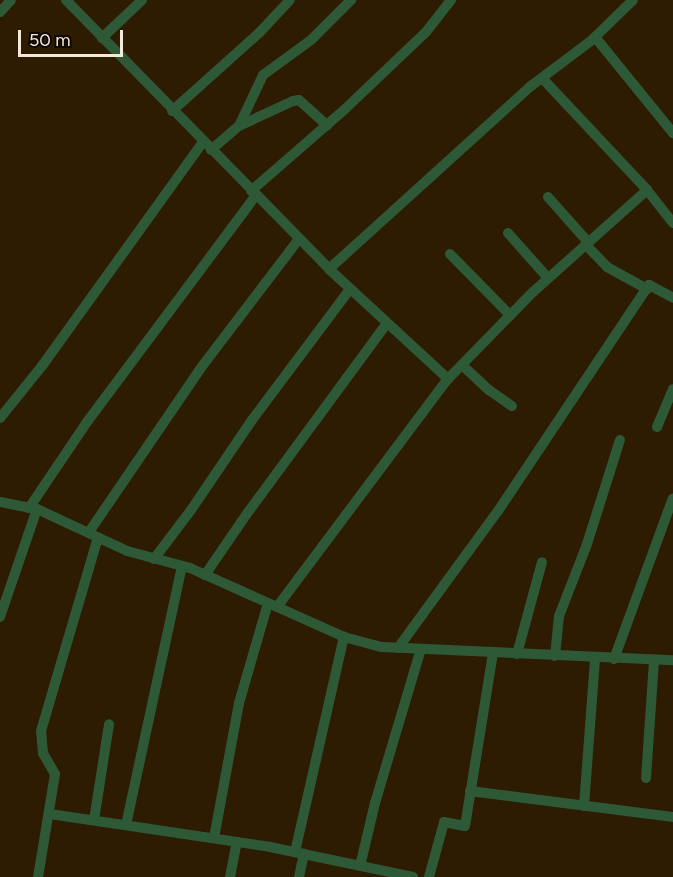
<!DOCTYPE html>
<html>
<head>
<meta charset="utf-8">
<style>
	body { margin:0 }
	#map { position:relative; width:673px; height:877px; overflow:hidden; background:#2d1b02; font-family:Figtree,sans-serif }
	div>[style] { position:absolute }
	.minor>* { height:10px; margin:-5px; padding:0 5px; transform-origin:5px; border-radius:5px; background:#2d5937 }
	span { translate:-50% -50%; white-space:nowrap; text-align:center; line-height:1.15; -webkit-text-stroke:6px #0f0701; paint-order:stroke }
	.scale { position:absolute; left:18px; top:30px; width:105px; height:27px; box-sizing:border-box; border:3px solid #f4e8d9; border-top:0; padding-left:8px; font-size:18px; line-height:21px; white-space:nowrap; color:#f4e8d9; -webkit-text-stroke:4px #0f0701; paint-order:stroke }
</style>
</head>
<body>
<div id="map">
	<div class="minor">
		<div style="left:66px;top:0;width:376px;rotate:45.6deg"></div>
		<div style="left:329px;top:269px;width:162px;rotate:42.7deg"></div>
		<div style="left:0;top:12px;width:16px;rotate:-47deg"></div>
		<div style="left:595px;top:37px;width:124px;rotate:50.9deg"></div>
		<div style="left:102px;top:38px;width:55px;rotate:-43.5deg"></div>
		<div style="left:542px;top:78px;width:154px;rotate:46.8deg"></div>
		<div style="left:647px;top:190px;width:42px;rotate:51.8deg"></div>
		<div style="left:172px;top:111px;width:117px;rotate:-41.9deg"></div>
		<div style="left:259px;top:33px;width:45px;rotate:-46.8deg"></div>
		<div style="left:239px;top:126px;width:56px;rotate:-64.8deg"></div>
		<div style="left:263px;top:75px;width:59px;rotate:-36.1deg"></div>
		<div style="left:311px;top:40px;width:57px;rotate:-45deg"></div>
		<div style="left:211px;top:150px;width:37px;rotate:-41deg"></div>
		<div style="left:239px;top:126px;width:60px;rotate:-24.8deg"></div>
		<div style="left:293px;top:101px;width:6px;rotate:-9deg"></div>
		<div style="left:299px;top:100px;width:38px;rotate:42deg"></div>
		<div style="left:251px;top:191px;width:123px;rotate:-41.1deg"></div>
		<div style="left:344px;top:110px;width:113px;rotate:-43.6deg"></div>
		<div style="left:426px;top:32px;width:41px;rotate:-52deg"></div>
		<div style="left:548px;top:197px;width:60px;rotate:48.4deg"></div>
		<div style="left:508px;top:233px;width:60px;rotate:48.4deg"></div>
		<div style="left:586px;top:245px;width:30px;rotate:46deg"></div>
		<div style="left:607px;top:267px;width:46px;rotate:28.8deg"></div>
		<div style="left:450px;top:254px;width:86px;rotate:45.5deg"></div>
		<div style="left:329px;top:269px;width:273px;rotate:-42.2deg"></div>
		<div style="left:531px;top:86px;width:76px;rotate:-37deg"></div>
		<div style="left:592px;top:40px;width:57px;rotate:-44.3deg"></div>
		<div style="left:462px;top:365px;width:37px;rotate:43deg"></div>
		<div style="left:489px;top:390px;width:28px;rotate:35deg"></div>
		<div style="left:0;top:418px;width:67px;rotate:-51.1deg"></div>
		<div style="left:42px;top:366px;width:276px;rotate:-54.3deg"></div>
		<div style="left:657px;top:427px;width:41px;rotate:-67.2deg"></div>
		<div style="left:0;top:502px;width:38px;rotate:11deg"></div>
		<div style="left:37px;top:509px;width:99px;rotate:25deg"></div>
		<div style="left:127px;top:551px;width:65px;rotate:15.1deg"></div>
		<div style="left:190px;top:568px;width:169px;rotate:24.1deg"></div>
		<div style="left:344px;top:637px;width:39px;rotate:15deg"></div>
		<div style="left:382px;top:647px;width:291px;rotate:2.6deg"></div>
		<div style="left:29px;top:508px;width:104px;rotate:-56deg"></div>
		<div style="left:87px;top:422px;width:283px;rotate:-53.3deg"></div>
		<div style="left:89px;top:532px;width:202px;rotate:-55.7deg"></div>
		<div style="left:203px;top:365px;width:158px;rotate:-52.7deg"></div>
		<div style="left:154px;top:559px;width:61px;rotate:-52.9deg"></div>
		<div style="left:191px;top:510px;width:109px;rotate:-55.9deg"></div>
		<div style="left:252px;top:420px;width:164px;rotate:-53.2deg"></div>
		<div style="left:205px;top:575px;width:73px;rotate:-55.7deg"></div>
		<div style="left:246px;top:515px;width:238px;rotate:-53.7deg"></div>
		<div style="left:277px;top:607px;width:282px;rotate:-53.2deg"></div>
		<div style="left:446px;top:381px;width:124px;rotate:-45.7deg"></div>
		<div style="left:533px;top:292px;width:153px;rotate:-41.8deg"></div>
		<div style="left:0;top:617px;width:114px;rotate:-71.1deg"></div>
		<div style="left:398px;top:648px;width:170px;rotate:-53.9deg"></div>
		<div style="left:498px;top:511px;width:272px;rotate:-56.3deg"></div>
		<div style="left:649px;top:285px;width:27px;rotate:28deg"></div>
		<div style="left:517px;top:654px;width:95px;rotate:-74.8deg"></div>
		<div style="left:555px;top:656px;width:40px;rotate:-84.3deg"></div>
		<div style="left:559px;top:616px;width:77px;rotate:-68.7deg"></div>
		<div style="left:587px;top:544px;width:109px;rotate:-72.4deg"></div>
		<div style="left:614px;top:659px;width:171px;rotate:-69.9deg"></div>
		<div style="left:646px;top:778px;width:118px;rotate:-86.1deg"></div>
		<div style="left:470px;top:791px;width:205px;rotate:7.3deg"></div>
		<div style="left:584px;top:806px;width:148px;rotate:-85.7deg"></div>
		<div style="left:50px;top:814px;width:222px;rotate:8.5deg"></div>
		<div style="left:270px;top:847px;width:146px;rotate:11.8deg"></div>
		<div style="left:94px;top:820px;width:97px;rotate:-81.1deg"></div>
		<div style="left:126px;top:825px;width:265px;rotate:-77.8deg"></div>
		<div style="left:214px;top:838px;width:137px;rotate:-79.5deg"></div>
		<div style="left:239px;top:703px;width:104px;rotate:-73.8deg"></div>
		<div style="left:295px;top:852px;width:221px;rotate:-77.2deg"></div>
		<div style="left:360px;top:866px;width:65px;rotate:-76.6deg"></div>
		<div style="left:375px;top:803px;width:161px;rotate:-73.4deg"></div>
		<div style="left:38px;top:877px;width:104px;rotate:-80.6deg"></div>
		<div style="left:55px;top:774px;width:24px;rotate:-120deg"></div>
		<div style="left:43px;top:753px;width:22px;rotate:-95deg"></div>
		<div style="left:41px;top:731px;width:202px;rotate:-73.6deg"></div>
		<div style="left:230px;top:877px;width:36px;rotate:-79deg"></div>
		<div style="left:299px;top:877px;width:24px;rotate:-78deg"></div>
		<div style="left:429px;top:877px;width:57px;rotate:-74.7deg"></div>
		<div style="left:444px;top:822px;width:21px;rotate:11deg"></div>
		<div style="left:465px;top:826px;width:175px;rotate:-80.8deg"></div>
	</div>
	<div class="scale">50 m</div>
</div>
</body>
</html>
